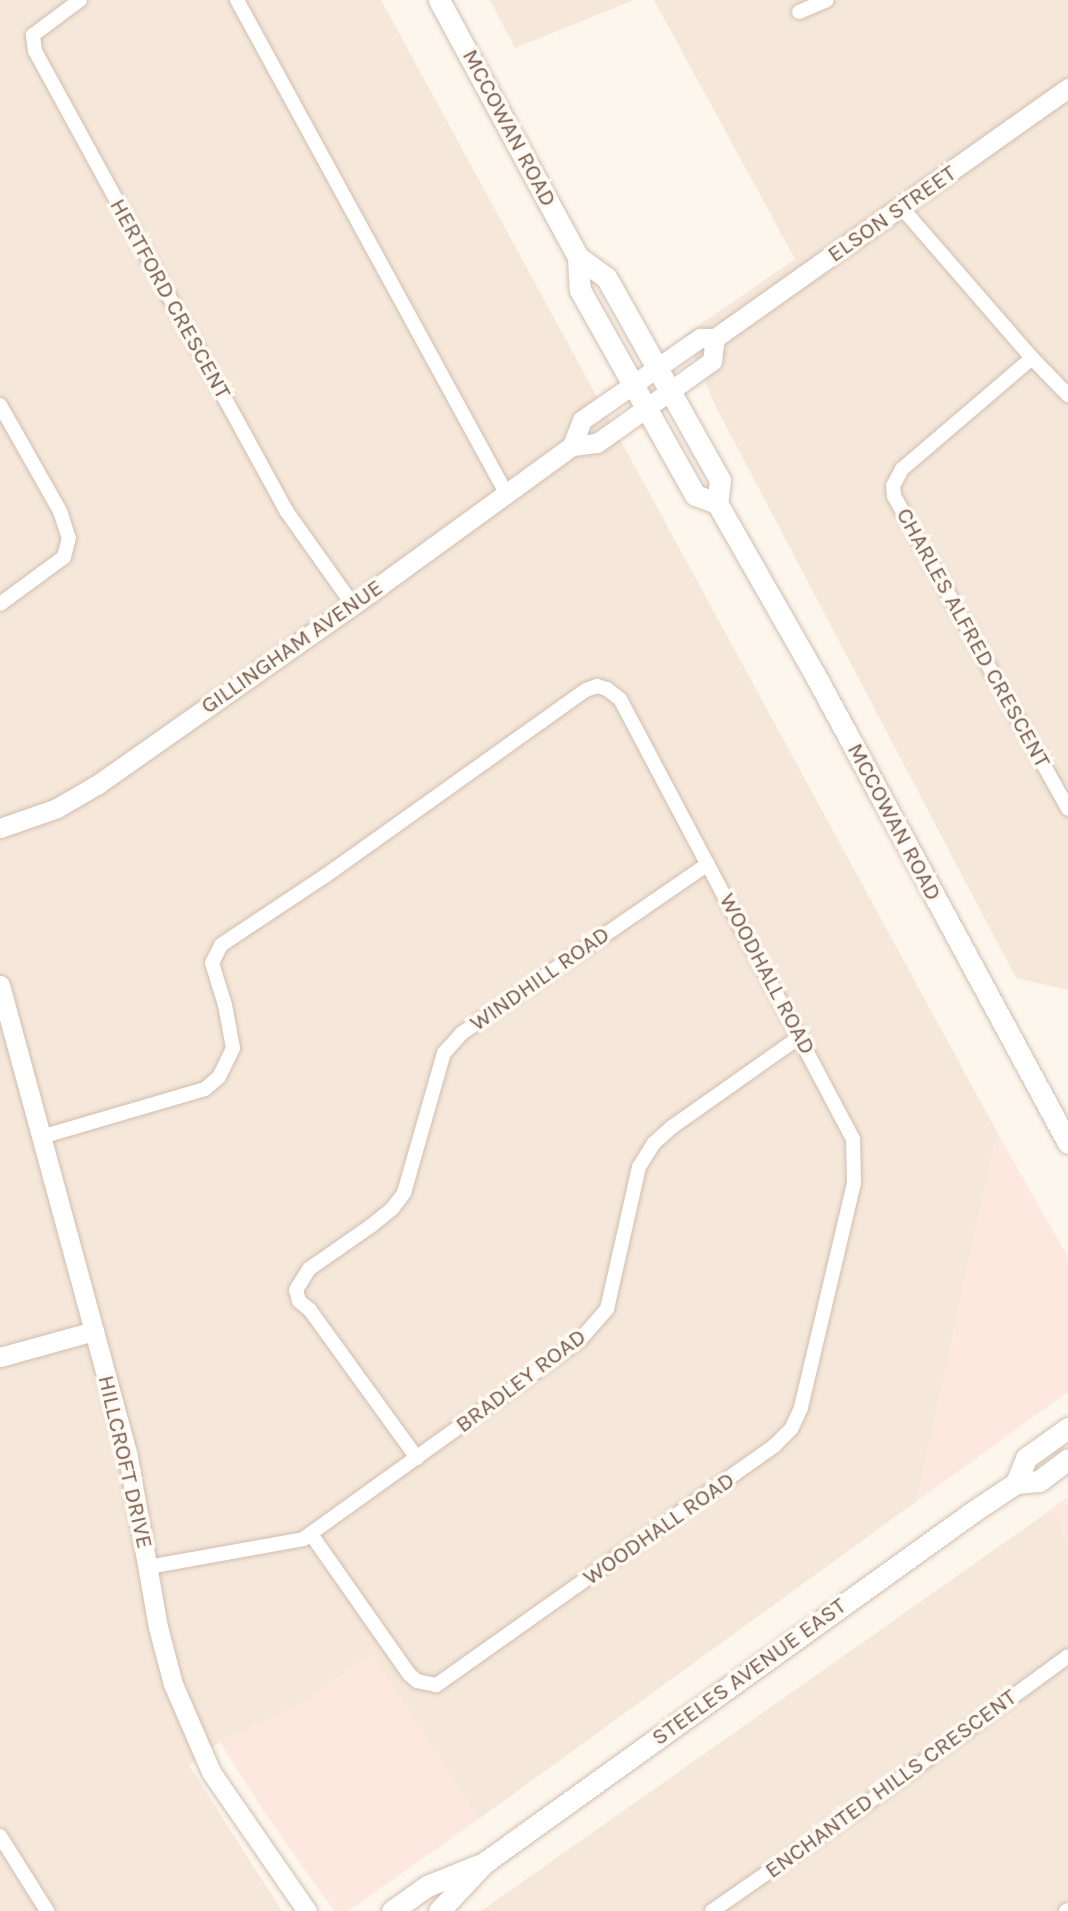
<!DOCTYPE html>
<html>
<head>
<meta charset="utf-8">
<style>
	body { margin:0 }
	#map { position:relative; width:1068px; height:1911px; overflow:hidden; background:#fdf6ec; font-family:Karla,sans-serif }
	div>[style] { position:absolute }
	.residential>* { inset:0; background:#f5e8da }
	.commercial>* { inset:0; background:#fde8e0 }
	.roads { filter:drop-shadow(0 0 2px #d1beb0) drop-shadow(0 0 2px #d1beb0) }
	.minor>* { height:14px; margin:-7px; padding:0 7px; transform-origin:7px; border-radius:7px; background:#fff }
	.tertiary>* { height:19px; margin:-9.5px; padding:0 9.5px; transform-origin:9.5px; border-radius:9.5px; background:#fff }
	.secondary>* { height:21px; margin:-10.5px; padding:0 10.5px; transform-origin:10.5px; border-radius:10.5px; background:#fff }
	span { translate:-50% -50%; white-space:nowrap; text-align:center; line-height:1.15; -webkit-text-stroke:7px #fffaf3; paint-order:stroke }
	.street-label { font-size:23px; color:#7a5c4d }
</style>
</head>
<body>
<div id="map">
	<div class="residential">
		<div style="clip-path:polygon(0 0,381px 0,997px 1132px,917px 1501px,479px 1819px,371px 1654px,301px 1704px,220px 1742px,189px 1765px,282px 1911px,0 1911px)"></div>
		<div style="clip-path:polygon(490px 0,634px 0,515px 48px)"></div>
		<div style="clip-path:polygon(654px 0,1068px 0,1068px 990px,1016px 978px,716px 407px,685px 335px,795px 259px)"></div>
		<div style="clip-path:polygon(1052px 1509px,1068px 1542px,1068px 1911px,481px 1911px)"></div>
	</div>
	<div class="commercial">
		<div style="clip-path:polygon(997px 1132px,1068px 1257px,1068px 1392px,917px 1501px)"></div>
		<div style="clip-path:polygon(1068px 1497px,1068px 1542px,1052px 1509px)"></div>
		<div style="clip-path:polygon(371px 1654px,479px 1819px,348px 1911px,334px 1911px,264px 1812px,220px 1742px,301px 1704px)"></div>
	</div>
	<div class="roads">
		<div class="minor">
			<div style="left:80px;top:0;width:59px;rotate:143.3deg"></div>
			<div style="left:33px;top:35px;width:16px;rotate:83deg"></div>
			<div style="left:35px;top:51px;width:525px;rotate:61.34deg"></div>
			<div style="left:287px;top:512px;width:114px;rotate:54.6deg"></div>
			<div style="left:237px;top:0;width:562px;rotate:61.38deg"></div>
			<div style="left:799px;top:12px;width:30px;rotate:-23deg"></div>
			<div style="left:902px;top:208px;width:198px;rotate:49.1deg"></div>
			<div style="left:1032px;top:358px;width:52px;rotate:45.8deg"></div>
			<div style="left:1032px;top:358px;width:171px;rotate:139.5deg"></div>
			<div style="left:902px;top:469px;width:19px;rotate:118deg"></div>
			<div style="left:893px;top:486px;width:10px;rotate:84deg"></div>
			<div style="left:894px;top:496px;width:358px;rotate:60.9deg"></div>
			<div style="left:0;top:405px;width:122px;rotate:60.5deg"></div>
			<div style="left:60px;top:511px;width:28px;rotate:72deg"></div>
			<div style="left:69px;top:538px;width:20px;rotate:105deg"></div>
			<div style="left:64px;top:557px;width:79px;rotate:143.7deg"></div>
			<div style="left:41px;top:1137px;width:171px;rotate:-16.3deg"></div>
			<div style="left:205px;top:1089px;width:18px;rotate:-41deg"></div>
			<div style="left:219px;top:1077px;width:32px;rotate:-64deg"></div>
			<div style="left:233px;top:1048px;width:44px;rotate:-100.5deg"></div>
			<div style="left:225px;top:1005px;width:44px;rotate:-107.2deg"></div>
			<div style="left:212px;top:963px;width:20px;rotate:-63deg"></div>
			<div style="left:221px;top:945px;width:125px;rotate:-33.6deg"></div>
			<div style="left:325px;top:876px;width:320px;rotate:-35.5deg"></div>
			<div style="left:586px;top:690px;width:12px;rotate:-20deg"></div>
			<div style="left:597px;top:686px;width:10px;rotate:17deg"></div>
			<div style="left:607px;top:689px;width:16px;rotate:38deg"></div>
			<div style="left:620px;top:699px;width:498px;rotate:62.1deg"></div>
			<div style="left:853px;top:1139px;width:44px;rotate:88.7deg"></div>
			<div style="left:854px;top:1183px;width:231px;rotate:103.3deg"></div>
			<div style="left:801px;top:1408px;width:23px;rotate:115deg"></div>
			<div style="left:791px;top:1429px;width:24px;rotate:135deg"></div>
			<div style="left:774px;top:1446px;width:414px;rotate:144.7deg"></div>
			<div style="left:436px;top:1685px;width:19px;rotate:-168deg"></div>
			<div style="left:417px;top:1681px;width:11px;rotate:-139deg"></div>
			<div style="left:409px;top:1674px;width:171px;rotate:-125deg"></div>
			<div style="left:417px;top:1458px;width:183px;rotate:-125.9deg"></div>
			<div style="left:310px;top:1310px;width:14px;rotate:-141deg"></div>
			<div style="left:299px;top:1301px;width:11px;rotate:-105deg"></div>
			<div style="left:296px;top:1290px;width:25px;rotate:-58deg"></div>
			<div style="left:309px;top:1269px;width:77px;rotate:-34.9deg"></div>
			<div style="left:372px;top:1225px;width:26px;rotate:-39deg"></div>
			<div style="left:392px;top:1209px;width:20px;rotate:-53deg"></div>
			<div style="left:404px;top:1193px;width:146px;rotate:-74.1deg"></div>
			<div style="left:444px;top:1053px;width:27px;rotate:-48deg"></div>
			<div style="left:462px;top:1033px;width:298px;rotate:-34.5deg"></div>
			<div style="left:148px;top:1567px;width:158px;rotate:-10.2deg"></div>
			<div style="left:303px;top:1539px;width:340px;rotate:-35.7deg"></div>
			<div style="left:579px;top:1341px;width:43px;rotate:-48.8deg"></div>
			<div style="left:607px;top:1309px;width:146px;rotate:-77.3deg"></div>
			<div style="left:639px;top:1167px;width:28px;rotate:-58deg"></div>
			<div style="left:654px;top:1143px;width:24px;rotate:-42deg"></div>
			<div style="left:672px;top:1127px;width:158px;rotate:-35.2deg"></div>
			<div style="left:0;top:1836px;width:89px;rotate:57.9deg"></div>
			<div style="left:712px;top:1911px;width:183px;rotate:-34.7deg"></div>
			<div style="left:862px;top:1807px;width:255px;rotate:-36.2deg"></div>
			<div style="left:1066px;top:1911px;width:2px;rotate:-27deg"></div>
		</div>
		<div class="tertiary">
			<div style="left:572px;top:446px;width:28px;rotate:-69deg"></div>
			<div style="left:582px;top:420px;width:144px;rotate:-34.8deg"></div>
			<div style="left:700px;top:338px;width:15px"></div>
			<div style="left:715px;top:338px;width:433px;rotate:-35.3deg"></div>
			<div style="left:0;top:828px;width:60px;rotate:-19.3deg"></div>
			<div style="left:57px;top:808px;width:48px;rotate:-30.3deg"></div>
			<div style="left:98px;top:784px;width:312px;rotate:-35.1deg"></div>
			<div style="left:353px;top:605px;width:271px;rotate:-36deg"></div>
			<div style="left:572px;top:446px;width:25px;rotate:-7deg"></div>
			<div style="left:597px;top:443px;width:141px;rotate:-35.5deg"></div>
			<div style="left:712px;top:361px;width:23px;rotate:-83deg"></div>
			<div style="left:0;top:985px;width:489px;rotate:74.8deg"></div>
			<div style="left:128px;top:1457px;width:173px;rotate:80deg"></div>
			<div style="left:158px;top:1627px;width:59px;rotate:75.3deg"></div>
			<div style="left:173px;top:1684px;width:96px;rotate:66.6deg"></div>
			<div style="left:211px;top:1772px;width:169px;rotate:55.4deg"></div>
			<div style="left:0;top:1357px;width:98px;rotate:-15.5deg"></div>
		</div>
		<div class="secondary">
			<div style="left:439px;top:0;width:292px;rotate:61.6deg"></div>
			<div style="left:578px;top:257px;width:33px;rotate:87deg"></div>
			<div style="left:580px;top:290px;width:235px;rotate:60.7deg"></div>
			<div style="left:695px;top:495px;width:23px;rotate:20deg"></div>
			<div style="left:578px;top:257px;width:34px;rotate:36deg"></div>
			<div style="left:606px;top:277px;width:233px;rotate:60.7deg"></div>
			<div style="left:720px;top:480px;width:23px;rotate:97deg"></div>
			<div style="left:717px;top:503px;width:196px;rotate:60.3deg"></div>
			<div style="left:814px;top:673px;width:534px;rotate:61.61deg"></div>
			<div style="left:1016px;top:1483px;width:27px;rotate:-68deg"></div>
			<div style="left:1026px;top:1458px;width:52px;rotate:-35.5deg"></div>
			<div style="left:392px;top:1911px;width:43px;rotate:-35.5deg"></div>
			<div style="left:427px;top:1886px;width:56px;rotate:-22deg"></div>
			<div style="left:439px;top:1911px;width:66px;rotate:-46.8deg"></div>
			<div style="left:484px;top:1863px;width:603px;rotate:-35.69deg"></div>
			<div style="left:974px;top:1511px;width:50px;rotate:-33.7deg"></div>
			<div style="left:1016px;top:1483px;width:23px;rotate:-5deg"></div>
			<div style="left:1039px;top:1481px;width:36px;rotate:-37deg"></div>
		</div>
	</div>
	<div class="street-label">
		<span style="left:509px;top:128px;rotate:62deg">MCCOWAN ROAD</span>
		<span style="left:892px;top:214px;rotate:-35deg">ELSON STREET</span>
		<span style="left:170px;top:299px;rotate:61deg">HERTFORD CRESCENT</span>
		<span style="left:973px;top:638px;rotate:61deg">CHARLES ALFRED CRESCENT</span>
		<span style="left:292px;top:647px;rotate:-35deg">GILLINGHAM AVENUE</span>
		<span style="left:894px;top:822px;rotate:62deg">MCCOWAN ROAD</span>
		<span style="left:767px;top:974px;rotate:62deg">WOODHALL ROAD</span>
		<span style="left:540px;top:979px;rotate:-35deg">WINDHILL ROAD</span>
		<span style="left:521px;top:1381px;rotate:-37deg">BRADLEY ROAD</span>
		<span style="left:125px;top:1462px;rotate:77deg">HILLCROFT DRIVE</span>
		<span style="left:659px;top:1529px;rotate:-35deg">WOODHALL ROAD</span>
		<span style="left:749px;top:1672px;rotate:-36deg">STEELES AVENUE EAST</span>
		<span style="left:891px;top:1784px;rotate:-36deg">ENCHANTED HILLS CRESCENT</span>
	</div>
</div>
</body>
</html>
